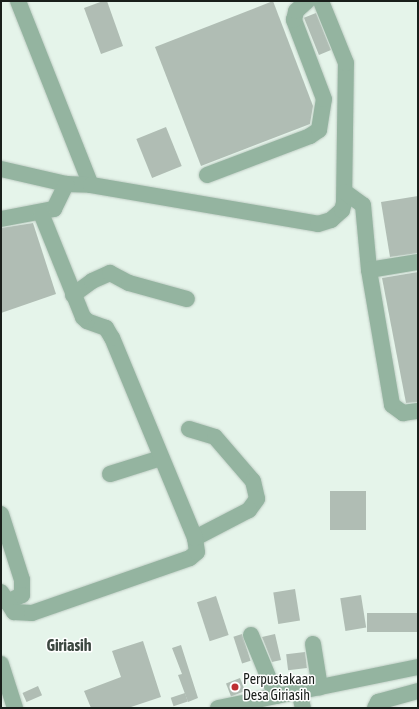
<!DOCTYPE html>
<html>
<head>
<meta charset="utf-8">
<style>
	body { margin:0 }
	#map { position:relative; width:419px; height:709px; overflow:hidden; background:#e5f4ea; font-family:"Asap Condensed",sans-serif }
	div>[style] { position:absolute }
	.building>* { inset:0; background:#b0bdb4; transform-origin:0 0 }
	.roads { filter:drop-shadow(0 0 1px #c0cec5) drop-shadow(0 0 1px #c0cec5) }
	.minor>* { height:16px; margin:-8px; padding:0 8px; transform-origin:8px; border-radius:8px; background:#94b4a0 }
	.dots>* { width:11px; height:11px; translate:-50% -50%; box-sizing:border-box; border:2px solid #fff; border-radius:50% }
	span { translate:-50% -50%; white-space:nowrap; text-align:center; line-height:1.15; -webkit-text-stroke:3px #fff; paint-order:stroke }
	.poi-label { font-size:14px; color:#1a1f1b }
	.left { translate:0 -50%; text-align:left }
	.quarter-label { font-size:16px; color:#3c4740; font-weight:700 }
	.frame { position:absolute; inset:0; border:2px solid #1a1f1b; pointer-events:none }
</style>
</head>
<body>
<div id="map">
	<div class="building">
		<div style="clip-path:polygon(103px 1px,107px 1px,123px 46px,101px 54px,84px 8px)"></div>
		<div style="clip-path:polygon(273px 1px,313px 106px,310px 124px,201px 166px,155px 47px)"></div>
		<div style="left:316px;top:13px;width:40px;height:13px;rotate:68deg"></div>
		<div style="left:166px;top:127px;width:42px;height:32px;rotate:68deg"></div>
		<div style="clip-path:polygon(418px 196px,418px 253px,390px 257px,381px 202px)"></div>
		<div style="clip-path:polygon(33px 223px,56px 294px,1px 313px,1px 228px)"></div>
		<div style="clip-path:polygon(418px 272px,418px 402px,406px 403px,382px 278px)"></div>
		<div style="left:330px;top:491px;width:36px;height:39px"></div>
		<div style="left:295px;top:589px;width:32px;height:22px;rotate:81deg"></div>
		<div style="left:361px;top:595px;width:33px;height:21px;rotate:81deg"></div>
		<div style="left:216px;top:596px;width:41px;height:20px;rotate:72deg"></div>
		<div style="left:418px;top:613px;width:19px;height:51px;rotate:90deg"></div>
		<div style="left:242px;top:634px;width:28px;height:9px;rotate:72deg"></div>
		<div style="clip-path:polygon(275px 634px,281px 660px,272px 662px,262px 637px)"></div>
		<div style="clip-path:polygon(143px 641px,161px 697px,128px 708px,91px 708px,84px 691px,121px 677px,112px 651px)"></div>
		<div style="clip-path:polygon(181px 645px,198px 698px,188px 702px,178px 675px,182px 674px,172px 648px)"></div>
		<div style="left:305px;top:652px;width:16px;height:19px;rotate:83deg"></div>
		<div style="left:240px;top:678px;width:14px;height:15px;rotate:69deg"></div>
		<div style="left:38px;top:686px;width:10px;height:17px;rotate:66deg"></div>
		<div style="left:185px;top:693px;width:9px;height:15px;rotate:72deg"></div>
	</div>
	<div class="roads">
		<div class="minor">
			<div style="left:18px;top:1px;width:198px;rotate:68.4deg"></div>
			<div style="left:1px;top:169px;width:67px;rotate:13deg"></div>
			<div style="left:66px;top:184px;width:25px;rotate:2deg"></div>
			<div style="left:91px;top:185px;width:230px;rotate:9.7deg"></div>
			<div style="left:318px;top:224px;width:14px;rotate:-17deg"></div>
			<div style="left:331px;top:220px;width:15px;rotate:-42deg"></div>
			<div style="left:342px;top:210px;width:7px;rotate:-74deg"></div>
			<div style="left:344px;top:203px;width:140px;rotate:-89.2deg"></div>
			<div style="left:346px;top:63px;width:67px;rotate:-112deg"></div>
			<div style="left:207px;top:175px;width:110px;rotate:-20.7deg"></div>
			<div style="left:310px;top:136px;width:11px;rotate:-34deg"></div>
			<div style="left:319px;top:130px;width:31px;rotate:-81deg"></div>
			<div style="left:324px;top:99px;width:85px;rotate:-110.8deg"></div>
			<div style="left:294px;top:20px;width:9px;rotate:-77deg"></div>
			<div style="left:296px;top:11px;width:15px;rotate:-42deg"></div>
			<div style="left:345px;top:192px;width:22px;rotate:36deg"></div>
			<div style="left:363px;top:205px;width:65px;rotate:84.7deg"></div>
			<div style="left:369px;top:270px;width:137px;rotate:80.3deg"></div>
			<div style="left:392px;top:405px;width:14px;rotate:36deg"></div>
			<div style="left:403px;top:413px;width:15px;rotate:-8deg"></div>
			<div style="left:1px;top:219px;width:54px;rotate:-10.7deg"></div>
			<div style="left:54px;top:209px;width:28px;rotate:-64deg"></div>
			<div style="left:369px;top:270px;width:50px;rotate:-9.3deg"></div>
			<div style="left:73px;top:295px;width:24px;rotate:-36deg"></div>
			<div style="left:92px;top:281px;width:20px;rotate:-24deg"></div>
			<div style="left:110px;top:273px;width:21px;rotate:28deg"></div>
			<div style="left:129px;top:283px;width:60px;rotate:15.4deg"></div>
			<div style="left:189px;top:429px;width:27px;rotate:17deg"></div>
			<div style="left:215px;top:437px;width:58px;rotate:49.2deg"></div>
			<div style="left:253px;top:481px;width:18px;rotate:77deg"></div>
			<div style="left:257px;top:499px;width:14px;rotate:126deg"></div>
			<div style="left:249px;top:510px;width:61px;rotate:152.6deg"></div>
			<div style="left:110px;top:474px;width:53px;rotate:-17.4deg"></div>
			<div style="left:1px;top:514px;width:69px;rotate:72.3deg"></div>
			<div style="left:22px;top:580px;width:15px;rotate:90deg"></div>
			<div style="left:22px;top:595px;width:17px;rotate:155deg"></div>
			<div style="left:1px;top:592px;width:24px;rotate:57deg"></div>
			<div style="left:14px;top:612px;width:18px;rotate:3deg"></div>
			<div style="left:32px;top:613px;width:167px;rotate:-19.2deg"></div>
			<div style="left:190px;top:558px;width:9px;rotate:-41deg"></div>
			<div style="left:197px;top:552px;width:14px;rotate:-98deg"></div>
			<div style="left:195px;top:538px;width:217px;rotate:-112.5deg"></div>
			<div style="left:112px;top:338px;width:12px;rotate:-121deg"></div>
			<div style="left:106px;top:328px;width:20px;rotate:-160deg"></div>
			<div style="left:87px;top:321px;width:6px;rotate:-135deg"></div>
			<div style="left:83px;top:317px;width:112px;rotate:-112deg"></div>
			<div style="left:251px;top:635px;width:66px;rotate:67.7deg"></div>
			<div style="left:313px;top:644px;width:44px;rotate:80.8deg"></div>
			<div style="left:1px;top:664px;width:46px;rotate:72.3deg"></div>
			<div style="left:299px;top:691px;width:17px;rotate:77deg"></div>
			<div style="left:218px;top:708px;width:204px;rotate:-11.6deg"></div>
			<div style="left:375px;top:708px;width:7px;rotate:-63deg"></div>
			<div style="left:378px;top:702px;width:41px;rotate:-15.4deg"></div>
		</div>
	</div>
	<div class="dots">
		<div style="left:235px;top:687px;background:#be2f32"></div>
	</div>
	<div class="poi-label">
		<span class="left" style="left:243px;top:687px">Perpustakaan<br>Desa Giriasih</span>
	</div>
	<div class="quarter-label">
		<span style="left:69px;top:645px">Giriasih</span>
	</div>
	<div class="frame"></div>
</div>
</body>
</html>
